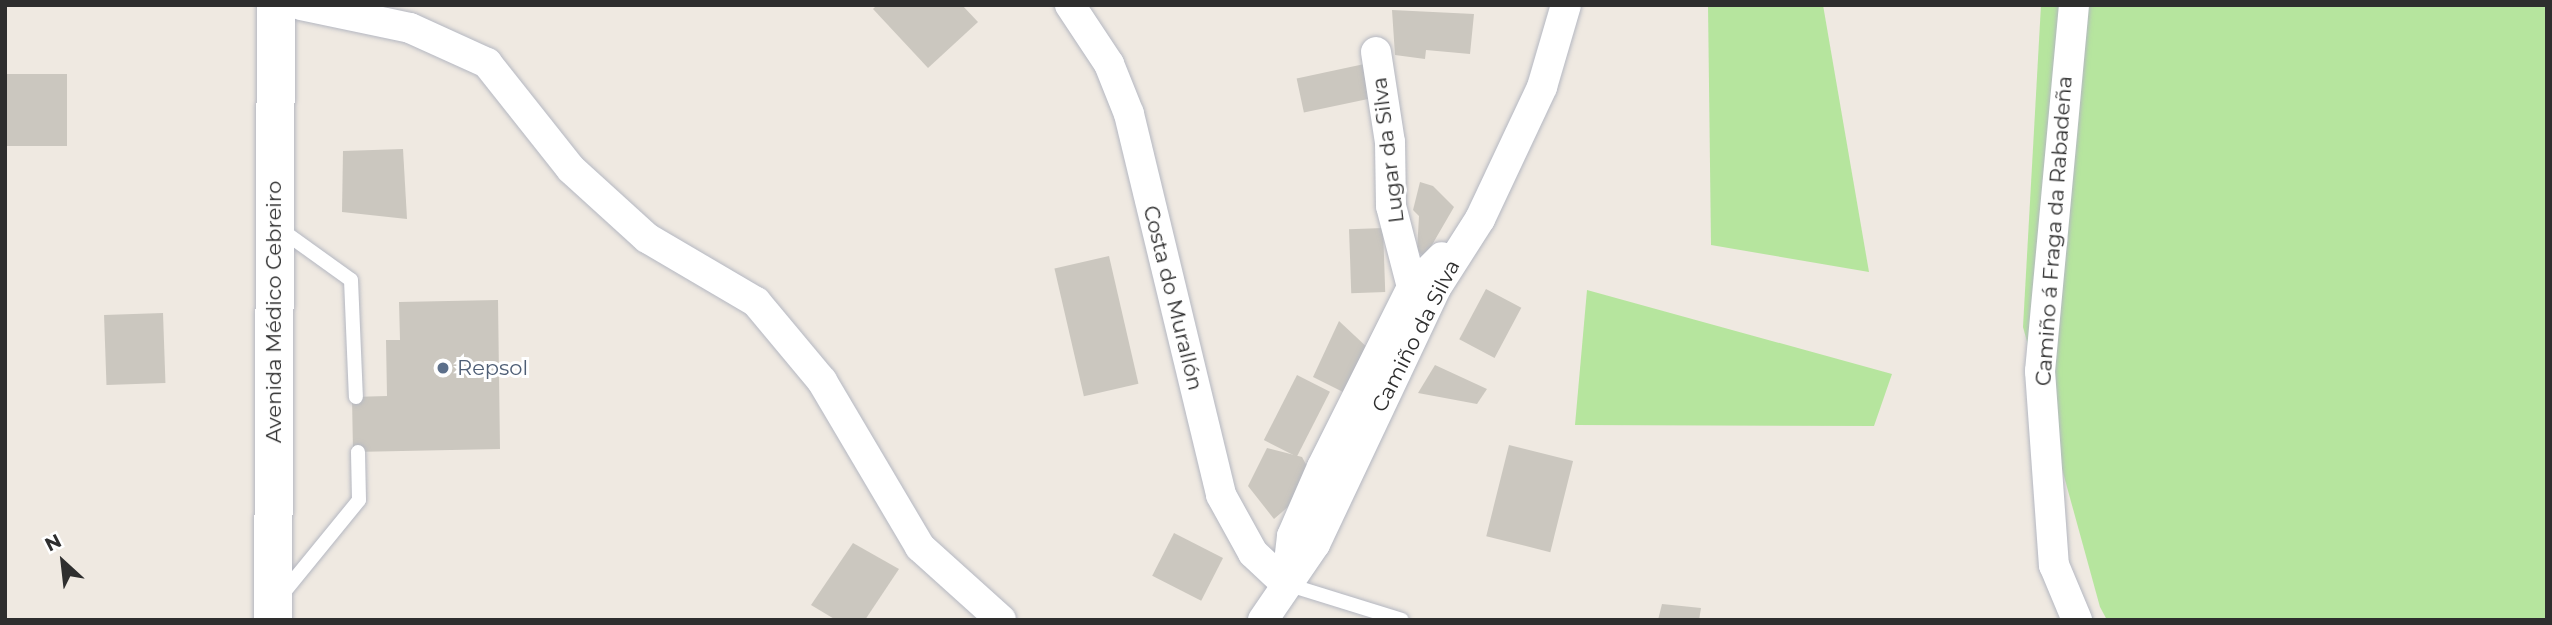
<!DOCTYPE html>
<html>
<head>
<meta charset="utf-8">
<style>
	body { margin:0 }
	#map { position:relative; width:2552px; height:625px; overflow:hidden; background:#efe9e1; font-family:Montserrat,sans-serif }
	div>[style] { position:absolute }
	.green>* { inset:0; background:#b6e59e }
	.building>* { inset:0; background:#cbc7bf; transform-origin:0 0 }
	.roads { filter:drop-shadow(0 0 2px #b4b7c1) drop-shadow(0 0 2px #b4b7c1) }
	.service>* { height:14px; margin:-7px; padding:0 7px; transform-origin:7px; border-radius:7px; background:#fff }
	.minor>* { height:30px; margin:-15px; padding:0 15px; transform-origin:15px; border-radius:15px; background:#fff }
	.secondary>* { height:38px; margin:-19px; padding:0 19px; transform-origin:19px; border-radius:19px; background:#fff }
	.dots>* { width:19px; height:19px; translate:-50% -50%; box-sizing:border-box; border:4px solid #fff; border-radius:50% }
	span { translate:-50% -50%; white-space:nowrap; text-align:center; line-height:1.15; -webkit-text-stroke:6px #fff; paint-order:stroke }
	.street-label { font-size:21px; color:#2e2e2e }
	.service-label { font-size:21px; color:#4e5e75 }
	.left { translate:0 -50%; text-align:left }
	.frame { position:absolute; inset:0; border:7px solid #2e2e2e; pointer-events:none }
	.north { position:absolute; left:28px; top:527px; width:70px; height:70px; -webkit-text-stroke:5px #fff; paint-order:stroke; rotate:333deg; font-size:19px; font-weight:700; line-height:28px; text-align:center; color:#2e2e2e }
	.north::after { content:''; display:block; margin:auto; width:24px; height:32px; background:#2e2e2e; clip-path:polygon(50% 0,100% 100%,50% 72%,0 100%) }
</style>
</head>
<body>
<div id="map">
	<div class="green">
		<div style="clip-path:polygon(1708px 5px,1823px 5px,1869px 272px,1711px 245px)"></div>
		<div style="clip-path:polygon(2041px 5px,2547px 5px,2547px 620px,2107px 620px,2100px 607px,2023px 327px)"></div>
		<div style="clip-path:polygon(1587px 290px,1892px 374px,1874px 426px,1575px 425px)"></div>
	</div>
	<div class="building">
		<div style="clip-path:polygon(877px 5px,962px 5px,978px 22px,928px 68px,873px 9px)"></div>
		<div style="clip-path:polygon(1392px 10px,1474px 14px,1470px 54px,1426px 50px,1425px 59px,1395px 55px)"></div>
		<div style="left:1369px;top:63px;width:35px;height:74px;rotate:78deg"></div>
		<div style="left:5px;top:74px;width:62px;height:72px"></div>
		<div style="clip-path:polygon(403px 149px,407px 219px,342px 212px,343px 151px)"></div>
		<div style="clip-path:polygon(1420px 182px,1433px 186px,1454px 207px,1425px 257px,1417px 251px,1419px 216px,1413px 210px)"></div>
		<div style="left:1383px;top:228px;width:64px;height:34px;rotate:88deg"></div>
		<div style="left:1109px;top:256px;width:131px;height:56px;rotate:77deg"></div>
		<div style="left:1486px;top:289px;width:40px;height:57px;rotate:28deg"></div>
		<div style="clip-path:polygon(498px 300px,500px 449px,353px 452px,352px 397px,387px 396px,386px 340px,400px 340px,399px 302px)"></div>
		<div style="left:163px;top:313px;width:70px;height:59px;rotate:88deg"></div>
		<div style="clip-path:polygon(1339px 321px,1370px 350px,1349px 395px,1313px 377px)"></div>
		<div style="clip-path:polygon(1435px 365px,1487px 389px,1477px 404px,1418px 393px)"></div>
		<div style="left:1297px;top:375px;width:37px;height:73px;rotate:27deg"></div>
		<div style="left:1509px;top:445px;width:66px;height:94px;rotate:14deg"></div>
		<div style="clip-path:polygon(1267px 448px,1302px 457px,1310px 472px,1289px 506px,1274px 519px,1248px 486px)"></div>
		<div style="left:1174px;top:533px;width:55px;height:48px;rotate:27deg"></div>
		<div style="clip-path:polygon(853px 543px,899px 569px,865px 620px,836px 620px,811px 605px)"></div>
		<div style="clip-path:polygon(1662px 604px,1701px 608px,1699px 620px,1658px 620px)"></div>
	</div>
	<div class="roads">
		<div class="service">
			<div style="left:280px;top:229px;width:87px;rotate:35.7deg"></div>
			<div style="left:351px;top:280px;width:117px;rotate:87.6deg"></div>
			<div style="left:1286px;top:584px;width:121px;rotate:17.2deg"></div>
			<div style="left:280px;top:597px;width:125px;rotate:-50.8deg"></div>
			<div style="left:359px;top:500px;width:48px;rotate:-91.2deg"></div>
		</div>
		<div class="minor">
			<div style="left:301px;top:5px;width:111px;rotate:11.9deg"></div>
			<div style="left:410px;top:28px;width:85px;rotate:24.4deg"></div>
			<div style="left:487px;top:63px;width:135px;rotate:51.6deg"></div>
			<div style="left:571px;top:169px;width:103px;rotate:42.2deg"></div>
			<div style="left:647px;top:238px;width:126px;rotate:30.4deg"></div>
			<div style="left:756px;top:302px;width:103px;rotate:50.1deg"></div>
			<div style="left:822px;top:381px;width:193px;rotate:59.4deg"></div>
			<div style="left:920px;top:547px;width:109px;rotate:42deg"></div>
			<div style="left:1070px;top:5px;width:71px;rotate:56.5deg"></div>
			<div style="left:1109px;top:64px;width:54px;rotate:68.2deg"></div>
			<div style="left:1129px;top:114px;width:392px;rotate:76.4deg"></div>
			<div style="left:1221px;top:495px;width:66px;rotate:61.1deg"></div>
			<div style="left:1253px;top:553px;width:45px;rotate:43.2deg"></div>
			<div style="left:2074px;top:5px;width:368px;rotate:95.3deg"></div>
			<div style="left:2040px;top:371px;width:195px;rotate:85.9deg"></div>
			<div style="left:2054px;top:565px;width:60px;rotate:67.3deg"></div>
			<div style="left:1376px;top:52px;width:91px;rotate:81.2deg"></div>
			<div style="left:1390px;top:142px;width:64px;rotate:89.1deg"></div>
			<div style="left:1391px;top:206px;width:84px;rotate:75.5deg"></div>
			<div style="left:1287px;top:580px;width:44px;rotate:-83.5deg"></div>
			<div style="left:1292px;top:536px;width:75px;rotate:-66.5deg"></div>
			<div style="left:1322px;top:467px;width:201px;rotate:-63.4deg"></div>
			<div style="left:1412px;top:287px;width:42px;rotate:-45deg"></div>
			<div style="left:1263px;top:620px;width:92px;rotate:-55.6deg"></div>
			<div style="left:1315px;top:544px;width:283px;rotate:-64.7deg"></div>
			<div style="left:1436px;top:288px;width:82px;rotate:-57.5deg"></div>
			<div style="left:1480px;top:219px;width:146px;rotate:-64.8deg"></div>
			<div style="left:1542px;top:87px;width:85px;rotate:-73.7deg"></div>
		</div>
		<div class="secondary">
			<div style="left:273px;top:620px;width:615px;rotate:-89.72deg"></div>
		</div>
	</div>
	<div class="dots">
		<div style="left:443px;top:368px;background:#5c6f8a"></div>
	</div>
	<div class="street-label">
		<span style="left:1388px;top:150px;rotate:-97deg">Lugar da Silva</span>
		<span style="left:2054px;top:231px;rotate:-86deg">Camiño á Fraga da Rabadeña</span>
		<span style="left:1173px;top:298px;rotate:76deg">Costa do Murallón</span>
		<span style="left:274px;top:312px;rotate:-90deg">Avenida Médico Cebreiro</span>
		<span style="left:1416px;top:336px;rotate:-63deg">Camiño da Silva</span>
	</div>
	<div class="service-label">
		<span class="left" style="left:457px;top:368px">Repsol</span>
	</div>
	<div class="frame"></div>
	<div class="north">N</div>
</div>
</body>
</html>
